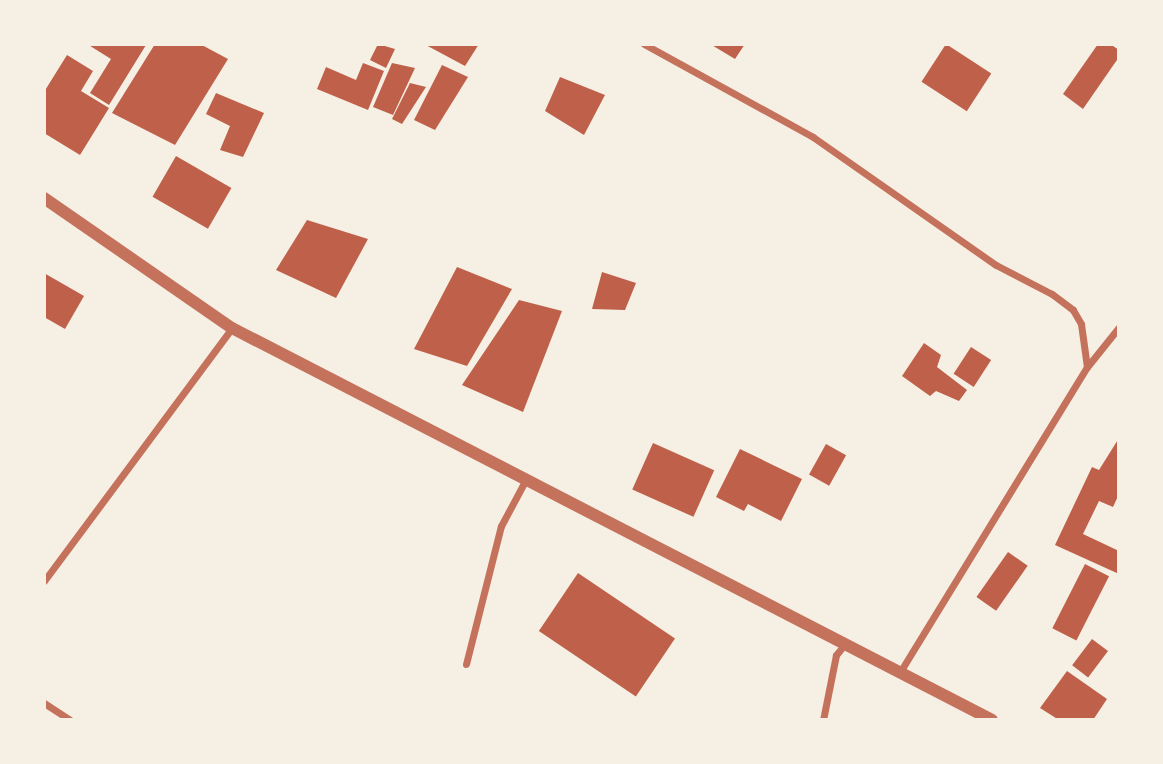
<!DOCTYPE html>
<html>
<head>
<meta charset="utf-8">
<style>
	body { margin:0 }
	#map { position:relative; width:1163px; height:764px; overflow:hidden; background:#f6efe4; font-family:"Golos Text",sans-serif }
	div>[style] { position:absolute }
	.building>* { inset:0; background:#bf614a; transform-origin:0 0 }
	.minor>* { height:7px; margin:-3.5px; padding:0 3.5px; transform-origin:3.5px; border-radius:3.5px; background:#c5725c }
	.tertiary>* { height:12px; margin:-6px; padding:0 6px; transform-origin:6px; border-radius:6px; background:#c5725c }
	span { translate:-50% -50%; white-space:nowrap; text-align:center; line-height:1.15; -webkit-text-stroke:5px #f6efe4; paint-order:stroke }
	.frame { position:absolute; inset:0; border:46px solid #f6efe4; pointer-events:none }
</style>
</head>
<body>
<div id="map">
	<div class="building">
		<div style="clip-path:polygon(87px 44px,146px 45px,109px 105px,90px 93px,111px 59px)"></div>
		<div style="clip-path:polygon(155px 44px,200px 44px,228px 59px,175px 145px,112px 113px)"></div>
		<div style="clip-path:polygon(378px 44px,395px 49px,386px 68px,370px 60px)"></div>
		<div style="clip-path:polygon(424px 44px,479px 44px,465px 66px)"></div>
		<div style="clip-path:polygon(710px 44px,745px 44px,735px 59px)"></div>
		<div style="left:946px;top:44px;width:54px;height:45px;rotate:33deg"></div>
		<div style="clip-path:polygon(1098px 44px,1110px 44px,1119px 50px,1119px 57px,1083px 109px,1063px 94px)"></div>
		<div style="clip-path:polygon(67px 55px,93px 71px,81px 91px,109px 108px,80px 155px,44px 133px,44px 92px)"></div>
		<div style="clip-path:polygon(363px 63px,384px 71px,368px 110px,317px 89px,326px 67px,356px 80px)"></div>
		<div style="clip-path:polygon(392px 63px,415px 68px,393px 115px,373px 107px)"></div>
		<div style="clip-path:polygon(442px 65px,468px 77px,435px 130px,414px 120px)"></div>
		<div style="clip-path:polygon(560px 77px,605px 95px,584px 135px,545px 111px)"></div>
		<div style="clip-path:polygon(410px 83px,426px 87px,402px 124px,392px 119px)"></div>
		<div style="clip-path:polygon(216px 93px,264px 113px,243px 157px,220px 150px,230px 126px,206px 114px)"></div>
		<div style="left:176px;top:156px;width:64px;height:47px;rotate:30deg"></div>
		<div style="clip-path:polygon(307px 220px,368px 239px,336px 298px,276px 270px)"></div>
		<div style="clip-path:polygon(457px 267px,512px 289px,467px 366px,414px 349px)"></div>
		<div style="clip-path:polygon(602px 272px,636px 283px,625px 310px,592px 309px)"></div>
		<div style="clip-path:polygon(44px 273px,84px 296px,65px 329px,44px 317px)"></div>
		<div style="clip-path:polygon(519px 300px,562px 311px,523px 412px,462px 385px)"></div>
		<div style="clip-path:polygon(924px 343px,941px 355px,937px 367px,967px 390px,959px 401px,936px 391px,930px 396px,902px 376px)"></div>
		<div style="left:971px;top:347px;width:24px;height:32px;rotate:33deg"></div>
		<div style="clip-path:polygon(1119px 438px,1119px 494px,1113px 507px,1099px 501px,1083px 534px,1119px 551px,1119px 574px,1055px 545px,1092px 467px,1099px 470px)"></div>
		<div style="left:653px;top:443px;width:67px;height:51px;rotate:24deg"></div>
		<div style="left:826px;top:444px;width:23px;height:35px;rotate:29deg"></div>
		<div style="clip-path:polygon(740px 449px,802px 479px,781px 521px,748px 504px,744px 511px,716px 497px)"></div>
		<div style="left:1008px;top:552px;width:24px;height:55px;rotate:35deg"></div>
		<div style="left:1085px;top:564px;width:27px;height:72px;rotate:27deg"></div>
		<div style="left:578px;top:573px;width:117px;height:70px;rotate:34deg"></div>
		<div style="left:1092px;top:639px;width:20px;height:33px;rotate:37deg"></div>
		<div style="clip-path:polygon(1067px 671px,1107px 699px,1093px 720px,1059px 720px,1040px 708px)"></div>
	</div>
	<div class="minor">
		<div style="left:644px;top:44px;width:193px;rotate:28.8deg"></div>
		<div style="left:813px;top:137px;width:223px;rotate:35deg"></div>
		<div style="left:996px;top:265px;width:63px;rotate:27.4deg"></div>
		<div style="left:1052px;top:294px;width:26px;rotate:37deg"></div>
		<div style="left:1073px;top:310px;width:16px;rotate:60deg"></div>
		<div style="left:1081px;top:324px;width:43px;rotate:82.1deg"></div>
		<div style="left:44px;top:581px;width:315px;rotate:-53.4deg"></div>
		<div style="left:466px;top:664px;width:142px;rotate:-75.8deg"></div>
		<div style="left:501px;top:526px;width:51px;rotate:-61.9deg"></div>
		<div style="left:900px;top:672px;width:358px;rotate:-58.5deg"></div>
		<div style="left:1087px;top:367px;width:51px;rotate:-51.3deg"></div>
		<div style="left:44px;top:703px;width:31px;rotate:33deg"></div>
		<div style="left:823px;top:720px;width:66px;rotate:-78.7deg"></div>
		<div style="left:836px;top:655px;width:14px;rotate:-51deg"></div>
	</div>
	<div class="tertiary">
		<div style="left:44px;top:198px;width:229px;rotate:34.7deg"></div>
		<div style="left:232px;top:328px;width:855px;rotate:27.28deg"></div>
	</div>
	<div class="frame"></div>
</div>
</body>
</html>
